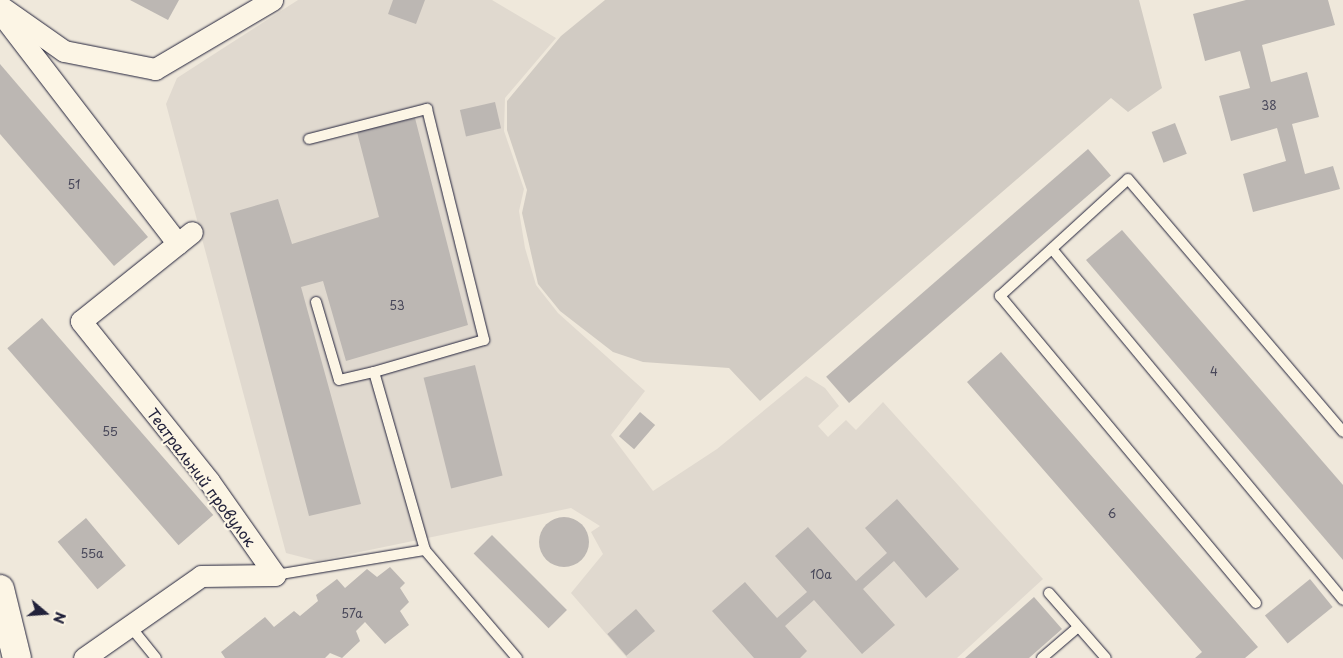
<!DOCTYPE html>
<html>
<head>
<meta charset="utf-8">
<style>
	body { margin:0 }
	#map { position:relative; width:1343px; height:658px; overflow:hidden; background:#efe8db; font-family:"Playpen Sans",sans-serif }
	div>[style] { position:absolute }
	.built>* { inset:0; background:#e0d9cf }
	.green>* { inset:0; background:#d1cbc3 }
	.building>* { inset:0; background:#bcb7b3; transform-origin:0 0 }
	.round { border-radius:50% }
	.roads { filter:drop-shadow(0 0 1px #22223b) drop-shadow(0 0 1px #22223b) }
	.lane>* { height:10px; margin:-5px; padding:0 5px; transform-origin:5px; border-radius:5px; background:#fcf5e5 }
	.street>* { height:21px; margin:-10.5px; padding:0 10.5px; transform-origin:10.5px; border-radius:10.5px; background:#fcf5e5 }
	.highway>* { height:28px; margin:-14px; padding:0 14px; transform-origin:14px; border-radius:14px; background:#fcf5e5 }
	span { translate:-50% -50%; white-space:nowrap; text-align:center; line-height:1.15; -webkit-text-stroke:4.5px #fcf5e5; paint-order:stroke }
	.number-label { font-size:12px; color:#484759 }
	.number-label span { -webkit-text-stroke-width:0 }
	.street-label { font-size:15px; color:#22223b }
	.north { position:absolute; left:20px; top:588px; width:50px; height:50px; -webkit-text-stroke:4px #fcf5e5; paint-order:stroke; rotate:108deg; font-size:14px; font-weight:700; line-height:20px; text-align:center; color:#22223b }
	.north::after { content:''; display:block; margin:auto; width:18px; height:22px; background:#22223b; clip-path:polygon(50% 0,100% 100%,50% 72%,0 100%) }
</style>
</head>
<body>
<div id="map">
	<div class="built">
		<div style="clip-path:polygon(298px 0,492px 0,556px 38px,505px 98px,504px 131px,524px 189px,519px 211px,525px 248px,536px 285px,558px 313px,645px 391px,611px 435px,653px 491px,717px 449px,806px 376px,825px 388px,839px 406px,818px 426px,828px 437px,846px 420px,856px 430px,883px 402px,1043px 579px,957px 658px,627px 658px,571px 593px,603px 554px,591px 532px,600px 526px,571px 508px,317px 561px,286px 553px,166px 104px,177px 78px)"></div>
	</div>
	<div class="green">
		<div style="clip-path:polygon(605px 0,1139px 0,1162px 88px,1128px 112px,1111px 98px,760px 401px,729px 368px,643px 362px,613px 352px,560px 311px,538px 284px,522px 213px,527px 190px,507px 130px,507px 101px,561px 36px)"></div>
	</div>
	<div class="building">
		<div style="clip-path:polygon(130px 0,179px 0,168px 20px)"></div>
		<div style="clip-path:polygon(393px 0,425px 0,416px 24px,388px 14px)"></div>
		<div style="clip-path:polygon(1246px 0,1328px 0,1335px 25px,1262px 45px,1271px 82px,1307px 72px,1319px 117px,1292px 124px,1305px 174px,1333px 166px,1340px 189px,1253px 212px,1243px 174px,1286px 161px,1277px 128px,1231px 141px,1219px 96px,1250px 88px,1240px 51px,1205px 61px,1193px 14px)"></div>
		<div style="clip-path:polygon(0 64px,148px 237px,114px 266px,0 134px)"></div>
		<div style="left:495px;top:102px;width:27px;height:36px;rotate:77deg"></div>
		<div style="clip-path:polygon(415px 118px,468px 325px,346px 361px,323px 281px,301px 287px,361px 504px,309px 516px,230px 213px,278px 199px,292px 244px,379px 217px,357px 132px)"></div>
		<div style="left:1175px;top:123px;width:33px;height:25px;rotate:69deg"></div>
		<div style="left:1088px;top:149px;width:35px;height:347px;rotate:49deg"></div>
		<div style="clip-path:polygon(1122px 230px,1343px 485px,1343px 560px,1086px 260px)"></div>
		<div style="left:42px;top:318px;width:261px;height:46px;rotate:49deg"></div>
		<div style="clip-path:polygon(1001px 352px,1258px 647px,1245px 658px,1195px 658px,1202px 652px,967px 382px)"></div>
		<div style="left:475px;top:365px;width:114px;height:53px;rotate:76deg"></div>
		<div style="left:640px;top:412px;width:20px;height:32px;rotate:41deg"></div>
		<div style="clip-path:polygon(897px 499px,959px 569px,926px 598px,894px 561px,863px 589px,895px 625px,862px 654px,814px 600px,785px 626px,807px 651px,800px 658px,754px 658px,712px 611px,745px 582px,777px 618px,807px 592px,775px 556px,808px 527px,856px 581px,887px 553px,865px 528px)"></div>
		<div class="round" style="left:539px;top:517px;width:50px;height:50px"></div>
		<div style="left:86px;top:518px;width:62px;height:37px;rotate:50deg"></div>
		<div style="left:492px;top:535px;width:106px;height:26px;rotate:45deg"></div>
		<div style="clip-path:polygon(390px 567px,405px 583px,400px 588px,409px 602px,400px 611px,409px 625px,385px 644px,365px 622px,356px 631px,360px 641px,342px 658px,330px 653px,325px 658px,225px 658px,221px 652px,265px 617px,274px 627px,294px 611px,300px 616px,318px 601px,316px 595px,337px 579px,345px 588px,367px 569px,377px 577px)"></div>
		<div style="left:1310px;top:579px;width:36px;height:58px;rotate:51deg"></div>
		<div style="clip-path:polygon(1034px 597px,1062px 629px,1029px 658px,965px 658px)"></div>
		<div style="left:636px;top:609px;width:29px;height:38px;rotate:49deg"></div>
	</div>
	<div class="roads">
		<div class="lane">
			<div style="left:309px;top:139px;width:122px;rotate:-14.3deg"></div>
			<div style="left:427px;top:109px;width:238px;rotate:76.1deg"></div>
			<div style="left:484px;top:340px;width:115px;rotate:163.8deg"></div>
			<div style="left:374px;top:372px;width:185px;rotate:74deg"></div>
			<div style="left:1052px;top:249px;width:456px;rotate:50.3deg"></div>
			<div style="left:316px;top:302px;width:81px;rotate:73.6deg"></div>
			<div style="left:339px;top:380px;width:36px;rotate:-13deg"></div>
			<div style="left:275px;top:575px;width:152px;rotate:-9.5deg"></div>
			<div style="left:425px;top:550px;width:142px;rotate:49.6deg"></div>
			<div style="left:1049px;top:593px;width:86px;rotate:48.8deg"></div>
			<div style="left:1256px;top:603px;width:400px;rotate:-129.8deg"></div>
			<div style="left:1000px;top:296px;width:173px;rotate:-42.4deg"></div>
			<div style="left:1128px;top:179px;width:332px;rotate:49.6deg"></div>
			<div style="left:130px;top:626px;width:41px;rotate:50.9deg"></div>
			<div style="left:1042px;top:658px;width:46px;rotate:-40.6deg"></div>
		</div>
		<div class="street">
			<div style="left:0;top:6px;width:78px;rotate:35.1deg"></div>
			<div style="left:64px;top:51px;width:93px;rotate:11.2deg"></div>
			<div style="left:155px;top:69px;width:136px;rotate:-30.5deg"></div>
			<div style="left:3px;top:16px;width:287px;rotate:52.5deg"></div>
			<div style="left:84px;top:658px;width:143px;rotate:-35deg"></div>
			<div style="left:201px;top:576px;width:74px;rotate:-0.8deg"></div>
			<div style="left:275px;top:575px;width:115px;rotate:-125.1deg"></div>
			<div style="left:209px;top:481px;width:205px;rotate:-128.7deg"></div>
			<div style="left:81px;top:321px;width:142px;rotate:-38.7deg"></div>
		</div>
		<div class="highway">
			<div style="left:0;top:589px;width:71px;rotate:76.2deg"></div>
		</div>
	</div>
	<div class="number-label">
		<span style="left:1269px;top:106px">38</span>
		<span style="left:74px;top:185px">51</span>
		<span style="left:397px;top:306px">53</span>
		<span style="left:1214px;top:372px">4</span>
		<span style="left:110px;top:432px">55</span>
		<span style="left:1112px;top:514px">6</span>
		<span style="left:92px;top:554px">55а</span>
		<span style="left:821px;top:575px">10а</span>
		<span style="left:352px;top:614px">57а</span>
	</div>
	<div class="street-label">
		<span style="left:202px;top:477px;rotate:53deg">Театральний провулок</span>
	</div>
	<div class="north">N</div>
</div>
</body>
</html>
